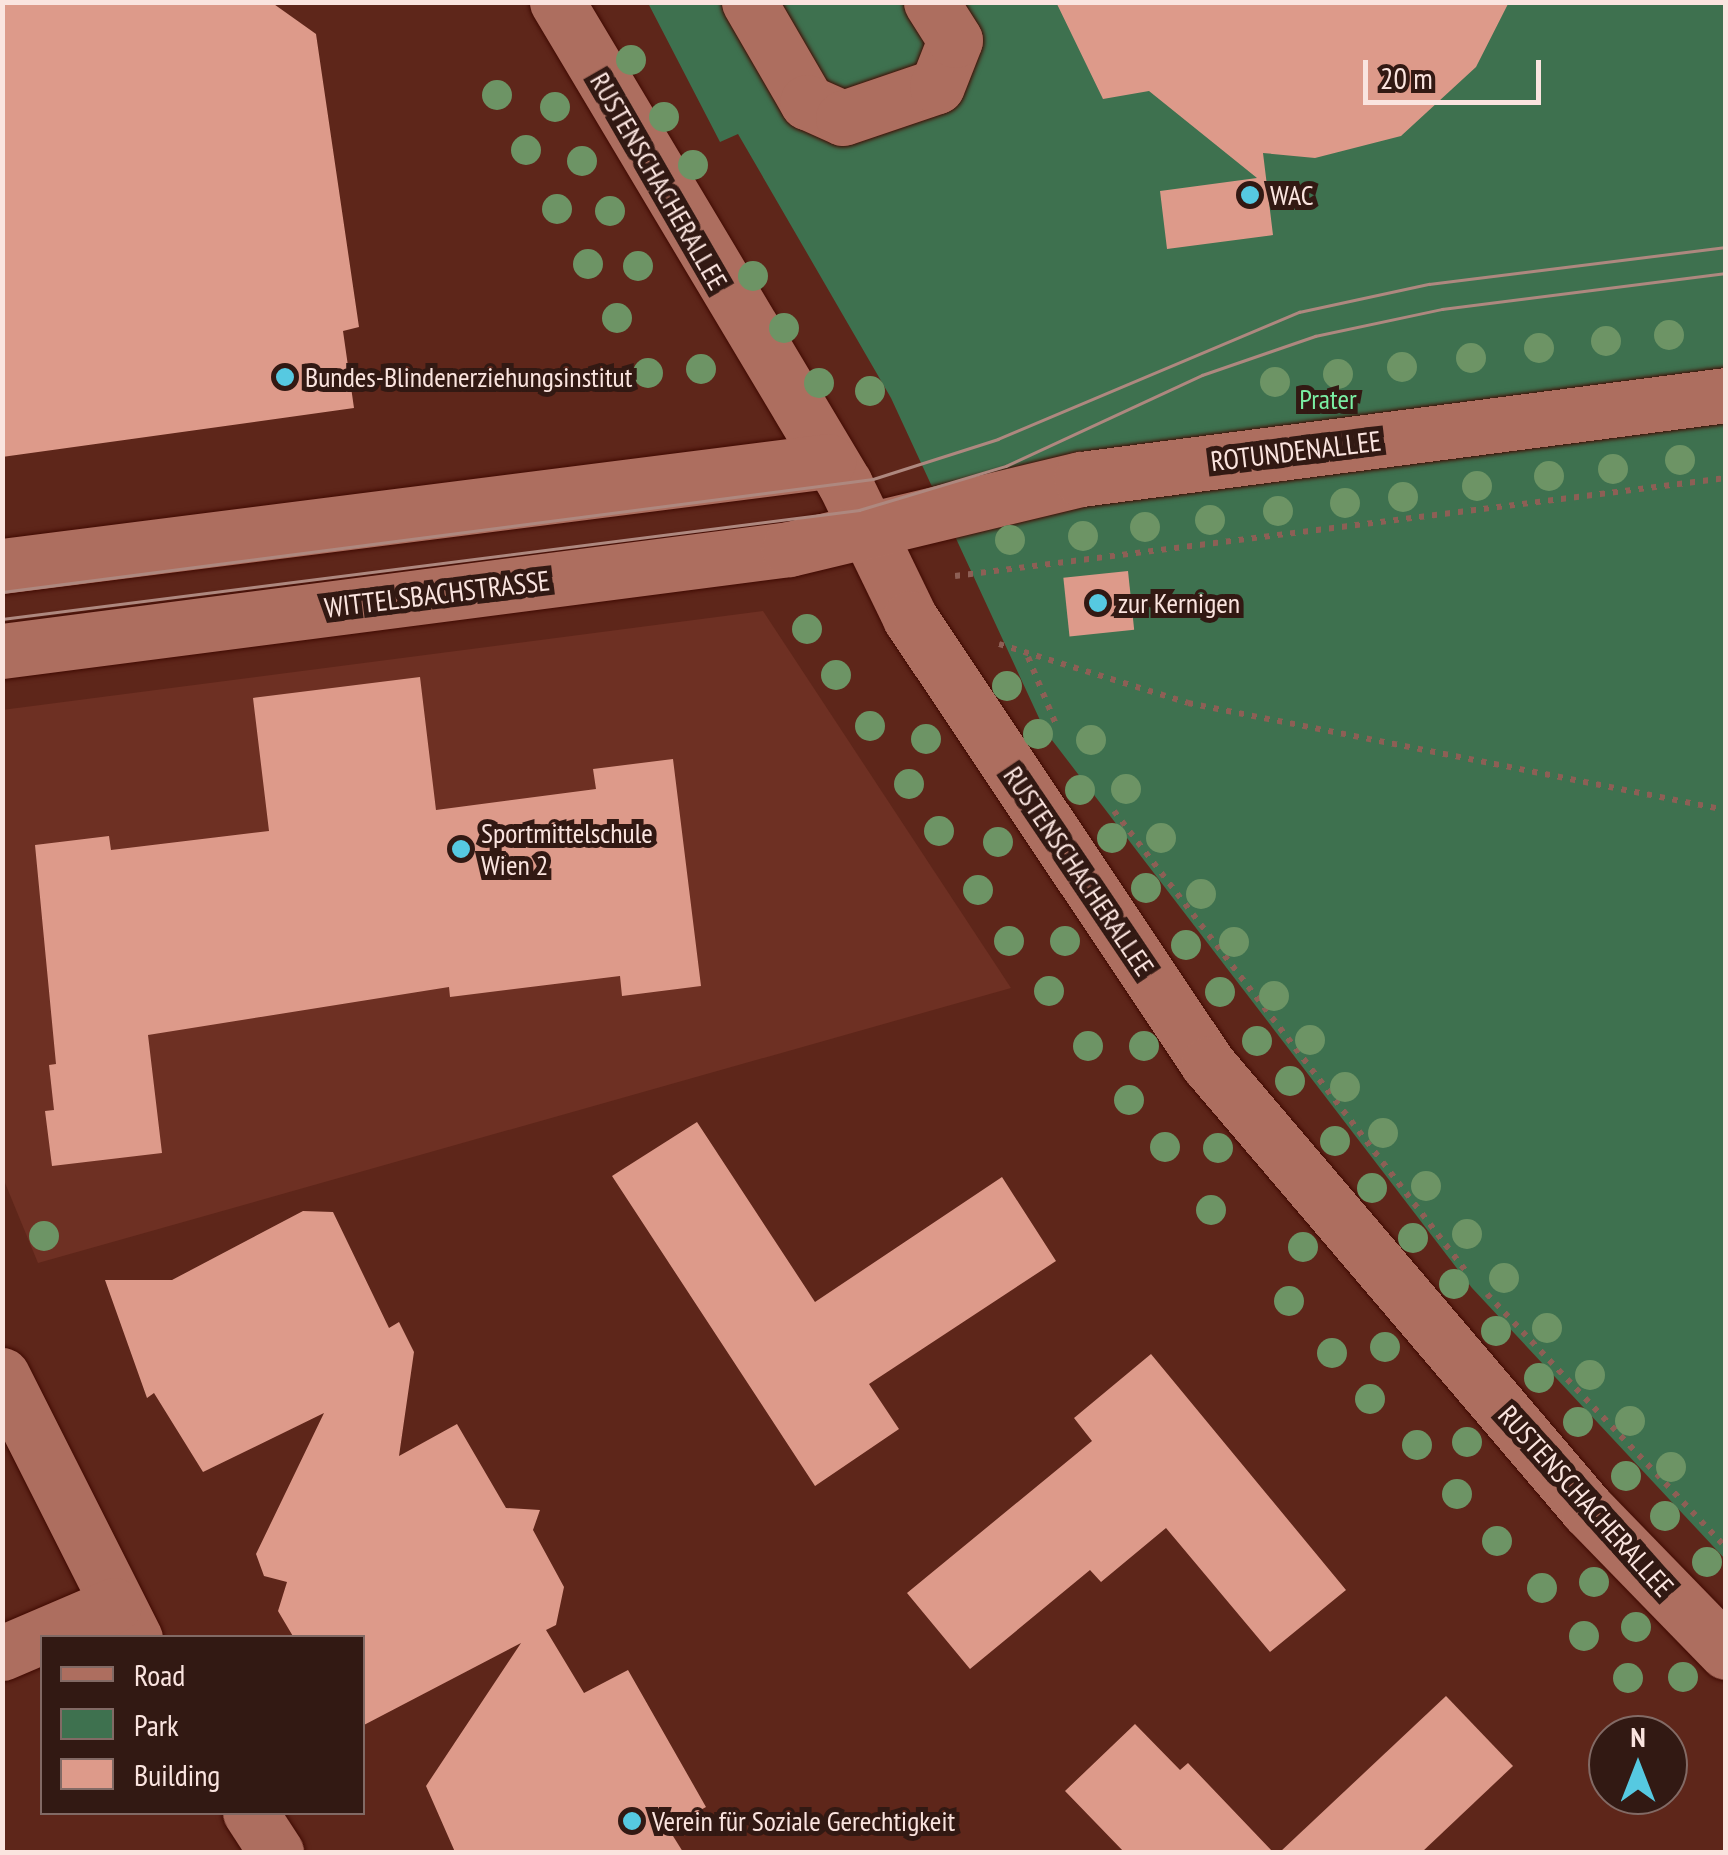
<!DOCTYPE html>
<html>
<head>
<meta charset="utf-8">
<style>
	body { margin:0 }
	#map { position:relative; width:1728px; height:1855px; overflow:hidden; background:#5e261a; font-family:"PT Sans Narrow",sans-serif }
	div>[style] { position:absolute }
	.built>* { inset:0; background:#6e3023 }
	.green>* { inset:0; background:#3e714f }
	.building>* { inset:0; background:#dd9a8a; transform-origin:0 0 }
	.path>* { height:6px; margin-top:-3px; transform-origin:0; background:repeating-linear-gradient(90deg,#8d5f55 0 5px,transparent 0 13px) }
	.roads { filter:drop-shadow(0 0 2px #400a02) drop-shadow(0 0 2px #400a02) }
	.minor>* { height:55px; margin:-27.5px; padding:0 27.5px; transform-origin:27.5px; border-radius:27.5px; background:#ad6e5f }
	.tram>* { height:2.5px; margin:-1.25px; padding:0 1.25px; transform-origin:1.25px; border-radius:1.25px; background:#ae887f }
	.trees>* { width:30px; height:30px; margin:-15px; border-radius:50%; background:#6d9465 }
	.dots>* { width:28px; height:28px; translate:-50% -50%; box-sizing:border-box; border:5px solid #321913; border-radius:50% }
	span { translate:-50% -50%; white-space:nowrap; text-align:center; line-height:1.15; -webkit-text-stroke:10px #321913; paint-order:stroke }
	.street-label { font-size:28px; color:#fae4df }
	.poi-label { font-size:28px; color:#fae4df }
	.left { translate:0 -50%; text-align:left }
	.park-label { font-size:28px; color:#7aeea3 }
	.frame { position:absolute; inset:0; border:5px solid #fae4df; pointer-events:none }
	.legend { position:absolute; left:40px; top:1635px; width:325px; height:180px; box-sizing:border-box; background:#321913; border:2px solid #826a65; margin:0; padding:12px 18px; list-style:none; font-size:30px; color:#fae4df }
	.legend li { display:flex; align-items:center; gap:20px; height:50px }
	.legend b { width:50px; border:2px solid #826a65 }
	.north { position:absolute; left:1588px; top:1715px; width:100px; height:100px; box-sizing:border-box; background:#321913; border:2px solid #826a65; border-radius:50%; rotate:0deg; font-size:28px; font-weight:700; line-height:40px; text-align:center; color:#fae4df }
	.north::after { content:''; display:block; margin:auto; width:35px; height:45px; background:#56c9e1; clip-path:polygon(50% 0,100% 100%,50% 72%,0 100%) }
	.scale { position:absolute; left:1363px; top:60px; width:178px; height:45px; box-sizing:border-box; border:5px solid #fae4df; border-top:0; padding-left:12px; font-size:30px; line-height:35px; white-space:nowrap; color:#fae4df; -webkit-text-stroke:8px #321913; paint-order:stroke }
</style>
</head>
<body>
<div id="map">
	<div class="built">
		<div style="clip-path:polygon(763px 611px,1011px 988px,38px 1263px,3px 1178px,2px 710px)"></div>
	</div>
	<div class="green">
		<div style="clip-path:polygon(648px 3px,1725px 3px,1725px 1559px,1472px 1288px,1045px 731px,891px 398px,738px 134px,720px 142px)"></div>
	</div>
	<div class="building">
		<div style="clip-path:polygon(2px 2px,271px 2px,316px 34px,359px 327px,343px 331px,354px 408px,2px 457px)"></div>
		<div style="clip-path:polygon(1056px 2px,1509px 2px,1476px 67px,1401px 136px,1315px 158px,1263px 153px,1273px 235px,1167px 249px,1160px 191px,1257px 178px,1149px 91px,1103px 99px)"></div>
		<div style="left:1128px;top:571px;width:59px;height:65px;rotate:84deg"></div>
		<div style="clip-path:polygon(420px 677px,436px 810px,596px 789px,593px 769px,673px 759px,701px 986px,622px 996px,620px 976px,450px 997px,449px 987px,148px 1035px,162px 1153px,52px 1166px,45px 1111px,54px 1110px,49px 1065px,56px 1064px,35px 845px,109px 836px,111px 850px,269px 831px,253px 698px)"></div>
		<div style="clip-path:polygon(697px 1122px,815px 1302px,1002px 1177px,1056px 1261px,869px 1384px,899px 1429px,815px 1486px,612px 1176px)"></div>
		<div style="clip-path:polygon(303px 1211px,333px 1212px,389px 1328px,399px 1322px,414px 1352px,399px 1456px,457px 1424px,506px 1508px,540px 1510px,533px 1530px,564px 1587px,556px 1625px,546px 1630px,584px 1693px,628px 1670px,706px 1807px,668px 1828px,683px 1852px,455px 1852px,426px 1786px,521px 1643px,362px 1726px,362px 1638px,294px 1638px,278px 1611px,287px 1582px,264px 1576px,256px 1554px,324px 1413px,203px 1472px,154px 1393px,147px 1398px,105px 1280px,172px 1280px)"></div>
		<div style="clip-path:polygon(1151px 1354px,1346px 1590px,1270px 1652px,1166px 1528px,1101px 1582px,1090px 1570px,970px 1669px,907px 1593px,1092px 1441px,1074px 1418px)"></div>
		<div style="clip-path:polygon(1446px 1696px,1513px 1766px,1422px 1852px,1280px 1852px)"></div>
		<div style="clip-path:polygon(1135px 1724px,1180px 1770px,1188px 1763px,1273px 1852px,1124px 1852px,1065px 1791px)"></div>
	</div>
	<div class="path">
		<div style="left:955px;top:576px;width:777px;rotate:-7.24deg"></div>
		<div style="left:999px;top:644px;width:198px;rotate:17.3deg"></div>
		<div style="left:1188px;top:703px;width:549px;rotate:11.25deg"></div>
		<div style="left:1028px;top:657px;width:76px;rotate:67.5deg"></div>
		<div style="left:1114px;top:811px;width:578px;rotate:52.59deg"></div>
		<div style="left:1487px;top:1294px;width:349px;rotate:46.7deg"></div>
	</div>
	<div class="roads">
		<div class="minor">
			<div style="left:557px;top:2px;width:561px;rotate:59.14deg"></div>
			<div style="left:845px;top:484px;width:149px;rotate:64.1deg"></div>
			<div style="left:910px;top:618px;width:536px;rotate:56.25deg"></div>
			<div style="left:1208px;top:1064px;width:586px;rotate:49.57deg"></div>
			<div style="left:1588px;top:1510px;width:198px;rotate:45.8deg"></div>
			<div style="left:749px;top:2px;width:116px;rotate:59.9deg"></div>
			<div style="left:807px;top:102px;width:39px;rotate:24deg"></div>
			<div style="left:843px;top:118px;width:99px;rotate:-18.8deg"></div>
			<div style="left:937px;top:86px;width:49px;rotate:-68.6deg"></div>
			<div style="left:955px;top:40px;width:45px;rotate:-122.3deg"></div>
			<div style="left:2px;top:566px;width:833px;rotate:-7.24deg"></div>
			<div style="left:2px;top:651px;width:794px;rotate:-7.38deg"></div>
			<div style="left:789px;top:549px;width:300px;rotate:-13.5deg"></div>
			<div style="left:1081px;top:479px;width:650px;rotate:-7.42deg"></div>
			<div style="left:2px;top:1375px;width:295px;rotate:63.2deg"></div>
			<div style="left:2px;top:1653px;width:122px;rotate:-23.2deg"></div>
			<div style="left:250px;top:1812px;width:48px;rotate:57deg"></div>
		</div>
	</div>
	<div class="tram">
		<div style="left:2px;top:592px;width:878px;rotate:-7.39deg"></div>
		<div style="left:873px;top:479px;width:131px;rotate:-17.7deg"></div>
		<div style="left:998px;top:439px;width:327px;rotate:-22.9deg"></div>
		<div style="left:1299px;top:312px;width:133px;rotate:-12.2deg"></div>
		<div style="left:1429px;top:284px;width:299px;rotate:-7.1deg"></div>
		<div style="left:2px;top:619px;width:864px;rotate:-7.25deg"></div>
		<div style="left:859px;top:510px;width:153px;rotate:-16.7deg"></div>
		<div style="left:1006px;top:466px;width:216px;rotate:-24.9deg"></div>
		<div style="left:1202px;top:375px;width:120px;rotate:-19deg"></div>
		<div style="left:1315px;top:336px;width:130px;rotate:-12deg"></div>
		<div style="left:1442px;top:309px;width:286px;rotate:-7.2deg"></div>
	</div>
	<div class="trees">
		<div style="left:631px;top:60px"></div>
		<div style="left:497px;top:95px"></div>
		<div style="left:555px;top:107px"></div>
		<div style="left:664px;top:117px"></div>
		<div style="left:526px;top:150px"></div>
		<div style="left:582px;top:161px"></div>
		<div style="left:693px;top:165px"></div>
		<div style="left:557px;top:209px"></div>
		<div style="left:610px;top:211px"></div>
		<div style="left:588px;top:264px"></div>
		<div style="left:638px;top:266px"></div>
		<div style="left:753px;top:276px"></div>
		<div style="left:617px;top:318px"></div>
		<div style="left:784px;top:328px"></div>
		<div style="left:1669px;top:335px"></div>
		<div style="left:1606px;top:341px"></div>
		<div style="left:1539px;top:348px"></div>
		<div style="left:1471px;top:358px"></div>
		<div style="left:1402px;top:367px"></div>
		<div style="left:701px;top:369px"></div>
		<div style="left:648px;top:373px"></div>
		<div style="left:1338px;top:374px"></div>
		<div style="left:1275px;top:382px"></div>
		<div style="left:819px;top:383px"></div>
		<div style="left:870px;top:391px"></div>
		<div style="left:1680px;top:460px"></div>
		<div style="left:1613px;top:469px"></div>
		<div style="left:1549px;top:476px"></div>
		<div style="left:1477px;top:486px"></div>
		<div style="left:1403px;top:497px"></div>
		<div style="left:1345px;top:503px"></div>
		<div style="left:1278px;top:511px"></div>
		<div style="left:1210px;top:520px"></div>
		<div style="left:1145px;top:527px"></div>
		<div style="left:1083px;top:536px"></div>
		<div style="left:1010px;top:540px"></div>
		<div style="left:807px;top:629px"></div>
		<div style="left:836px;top:675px"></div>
		<div style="left:1007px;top:686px"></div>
		<div style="left:870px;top:726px"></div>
		<div style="left:1038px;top:734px"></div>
		<div style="left:926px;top:739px"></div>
		<div style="left:1091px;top:740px"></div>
		<div style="left:909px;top:784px"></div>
		<div style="left:1126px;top:789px"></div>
		<div style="left:1080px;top:790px"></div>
		<div style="left:939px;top:831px"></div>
		<div style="left:1112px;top:838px"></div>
		<div style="left:1161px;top:838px"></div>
		<div style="left:998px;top:842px"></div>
		<div style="left:1146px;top:888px"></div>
		<div style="left:978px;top:890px"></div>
		<div style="left:1201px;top:894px"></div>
		<div style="left:1009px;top:941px"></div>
		<div style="left:1065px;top:941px"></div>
		<div style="left:1234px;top:942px"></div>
		<div style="left:1186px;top:945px"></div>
		<div style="left:1049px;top:991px"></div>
		<div style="left:1220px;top:992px"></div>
		<div style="left:1274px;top:996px"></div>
		<div style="left:1310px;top:1040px"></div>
		<div style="left:1257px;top:1041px"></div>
		<div style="left:1088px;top:1046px"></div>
		<div style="left:1144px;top:1046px"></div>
		<div style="left:1290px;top:1081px"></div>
		<div style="left:1345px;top:1087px"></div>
		<div style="left:1129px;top:1100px"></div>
		<div style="left:1383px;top:1133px"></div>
		<div style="left:1335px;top:1141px"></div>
		<div style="left:1165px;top:1147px"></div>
		<div style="left:1218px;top:1148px"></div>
		<div style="left:1426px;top:1186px"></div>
		<div style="left:1372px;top:1188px"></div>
		<div style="left:1211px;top:1210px"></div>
		<div style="left:1467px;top:1234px"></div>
		<div style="left:44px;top:1236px"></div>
		<div style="left:1413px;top:1238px"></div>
		<div style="left:1303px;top:1247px"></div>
		<div style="left:1504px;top:1278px"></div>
		<div style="left:1454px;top:1284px"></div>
		<div style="left:1289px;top:1301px"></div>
		<div style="left:1547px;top:1328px"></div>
		<div style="left:1496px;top:1331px"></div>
		<div style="left:1385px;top:1347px"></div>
		<div style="left:1332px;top:1353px"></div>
		<div style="left:1590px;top:1375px"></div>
		<div style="left:1539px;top:1378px"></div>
		<div style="left:1370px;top:1399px"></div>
		<div style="left:1630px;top:1421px"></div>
		<div style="left:1578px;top:1422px"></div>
		<div style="left:1467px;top:1442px"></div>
		<div style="left:1417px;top:1445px"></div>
		<div style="left:1671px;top:1467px"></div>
		<div style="left:1626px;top:1476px"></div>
		<div style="left:1457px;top:1494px"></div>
		<div style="left:1665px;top:1516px"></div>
		<div style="left:1497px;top:1541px"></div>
		<div style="left:1707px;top:1562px"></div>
		<div style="left:1594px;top:1582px"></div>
		<div style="left:1542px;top:1588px"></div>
		<div style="left:1636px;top:1627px"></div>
		<div style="left:1584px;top:1636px"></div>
		<div style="left:1683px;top:1677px"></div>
		<div style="left:1628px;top:1678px"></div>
	</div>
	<div class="dots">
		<div style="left:1250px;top:195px;background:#56c9e1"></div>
		<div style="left:285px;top:377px;background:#56c9e1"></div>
		<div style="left:1098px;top:603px;background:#56c9e1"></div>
		<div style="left:461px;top:849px;background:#56c9e1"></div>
		<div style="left:632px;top:1821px;background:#56c9e1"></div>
	</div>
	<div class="street-label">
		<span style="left:659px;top:181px;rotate:60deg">RUSTENSCHACHERALLEE</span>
		<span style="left:1296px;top:451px;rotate:-7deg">ROTUNDENALLEE</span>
		<span style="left:437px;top:594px;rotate:-7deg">WITTELSBACHSTRASSE</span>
		<span style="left:1079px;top:871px;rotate:56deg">RUSTENSCHACHERALLEE</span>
		<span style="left:1586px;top:1501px;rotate:48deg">RUSTENSCHACHERALLEE</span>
	</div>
	<div class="poi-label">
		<span class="left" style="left:1270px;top:195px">WAC</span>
		<span class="left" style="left:305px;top:377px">Bundes-Blindenerziehungsinstitut</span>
		<span class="left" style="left:1118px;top:603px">zur Kernigen</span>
		<span class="left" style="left:481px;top:849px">Sportmittelschule<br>Wien 2</span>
		<span class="left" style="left:652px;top:1821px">Verein für Soziale Gerechtigkeit</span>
	</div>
	<div class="park-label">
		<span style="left:1328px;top:399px">Prater</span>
	</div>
	<div class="frame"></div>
	<ul class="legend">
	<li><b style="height:12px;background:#ad6e5f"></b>Road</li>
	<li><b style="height:28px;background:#3e714f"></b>Park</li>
	<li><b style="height:28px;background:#dd9a8a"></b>Building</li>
	</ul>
	<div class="north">N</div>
	<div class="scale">20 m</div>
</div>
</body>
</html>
